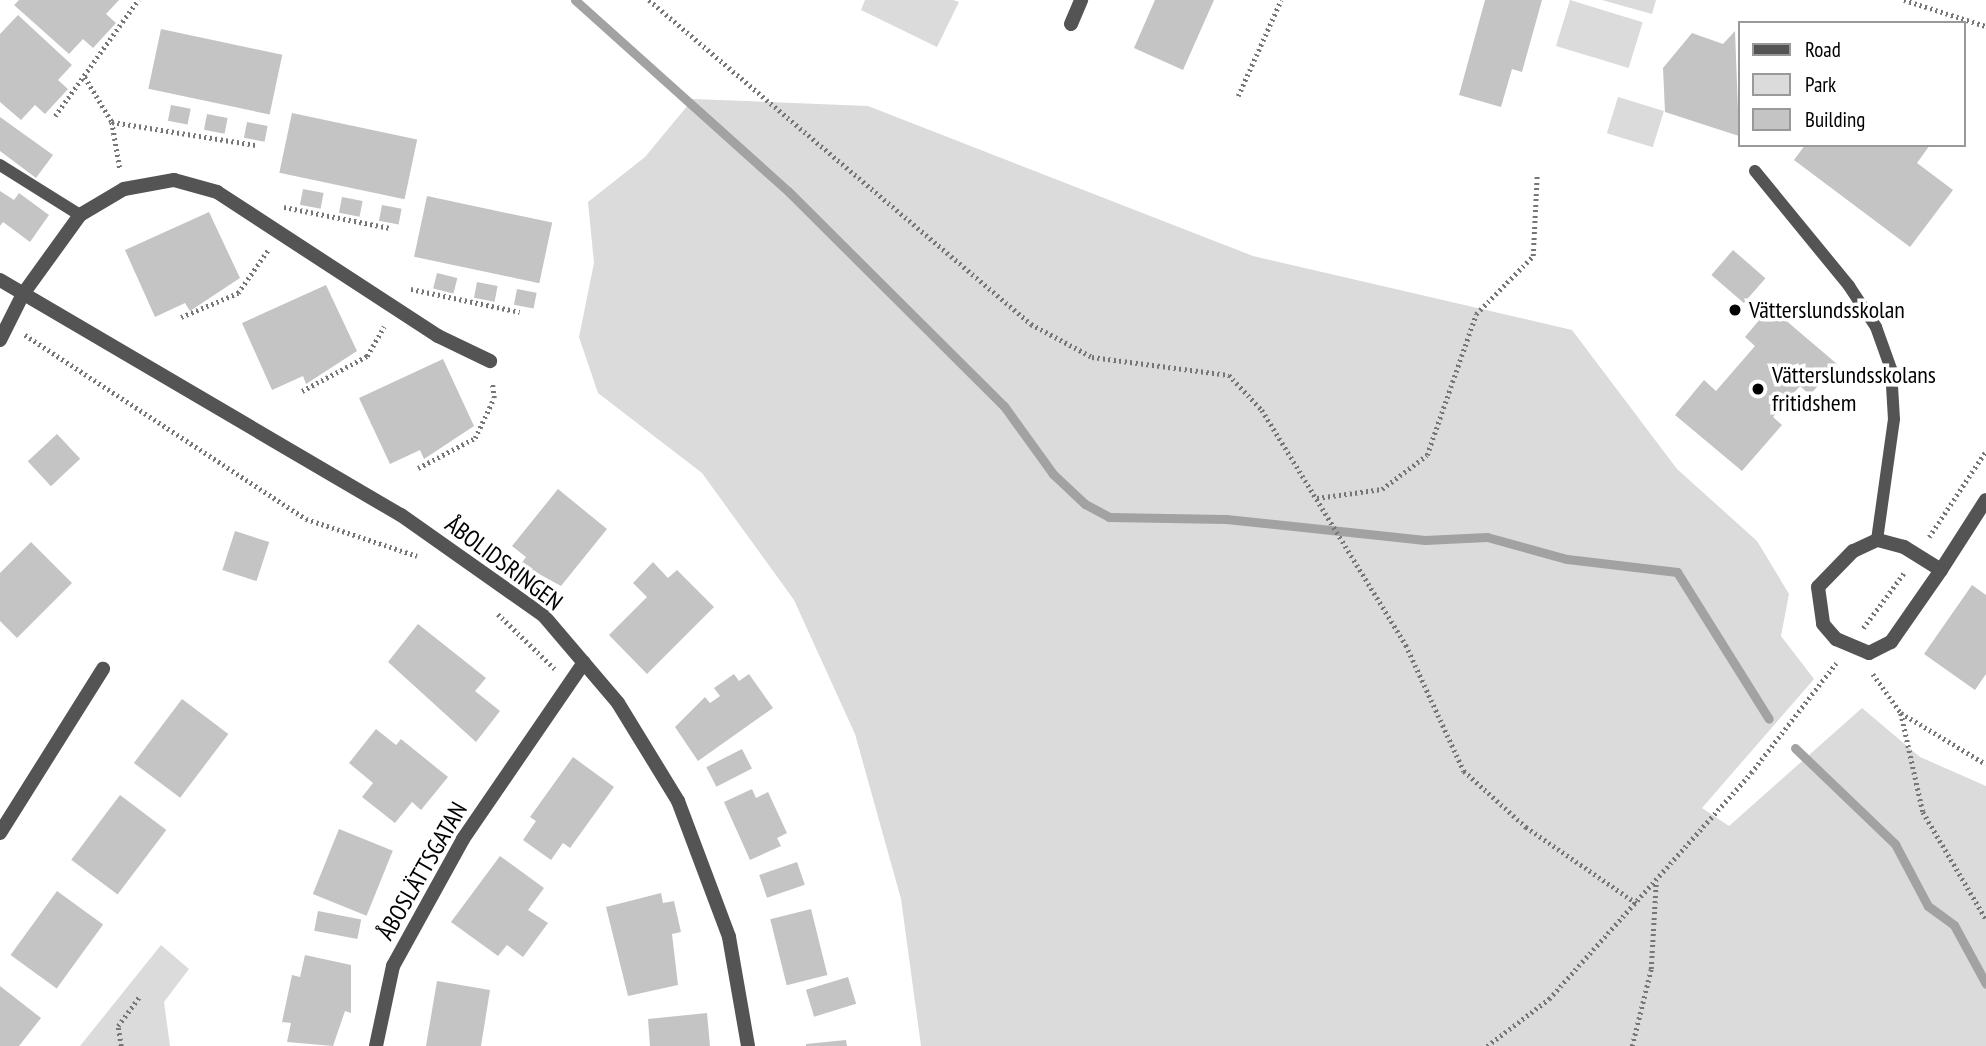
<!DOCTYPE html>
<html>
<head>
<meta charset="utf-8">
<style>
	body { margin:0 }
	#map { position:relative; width:1986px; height:1046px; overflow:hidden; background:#fff; font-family:"PT Sans Narrow",sans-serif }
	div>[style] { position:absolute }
	.green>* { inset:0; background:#dbdbdb; transform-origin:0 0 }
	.stream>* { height:9px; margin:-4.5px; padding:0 4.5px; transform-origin:4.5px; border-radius:4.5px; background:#a2a2a2 }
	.building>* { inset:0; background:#c4c4c4; transform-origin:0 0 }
	.path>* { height:4.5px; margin-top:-2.25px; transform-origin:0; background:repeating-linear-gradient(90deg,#767676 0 2px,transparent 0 5.5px) }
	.service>* { height:12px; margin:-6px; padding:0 6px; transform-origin:6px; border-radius:6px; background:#545454 }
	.minor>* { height:14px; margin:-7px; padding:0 7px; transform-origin:7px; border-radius:7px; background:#545454 }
	.dots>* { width:19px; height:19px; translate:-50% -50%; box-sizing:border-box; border:4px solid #fff; border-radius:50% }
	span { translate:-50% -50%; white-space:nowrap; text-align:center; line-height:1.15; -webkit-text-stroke:7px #fff; paint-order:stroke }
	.poi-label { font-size:24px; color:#000 }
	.left { translate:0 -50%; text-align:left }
	.street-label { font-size:24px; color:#000 }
	.legend { position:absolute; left:1738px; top:21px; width:228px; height:126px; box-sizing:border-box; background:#fff; border:2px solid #999; margin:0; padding:9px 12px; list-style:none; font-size:21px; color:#000 }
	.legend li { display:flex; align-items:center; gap:14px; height:35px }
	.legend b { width:35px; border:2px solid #999 }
</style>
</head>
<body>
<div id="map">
	<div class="green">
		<div style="clip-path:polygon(865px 0,953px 0,959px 2px,937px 47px,861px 10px)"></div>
		<div style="left:1570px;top:0;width:76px;height:48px;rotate:17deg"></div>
		<div style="clip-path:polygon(1602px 0,1656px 0,1652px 14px)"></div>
		<div style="left:1618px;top:97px;width:48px;height:38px;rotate:17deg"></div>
		<div style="clip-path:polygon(693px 99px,868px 106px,1253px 256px,1572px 330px,1677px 469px,1757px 541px,1789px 594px,1781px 636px,1814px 679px,1702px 808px,1729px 826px,1862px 708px,1920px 757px,1986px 786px,1986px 1046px,921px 1046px,901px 899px,855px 734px,794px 600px,702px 473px,598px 393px,579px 337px,594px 263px,588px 202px,645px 157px)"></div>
		<div style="clip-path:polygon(161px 945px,189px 969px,164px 1002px,170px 1046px,80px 1046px)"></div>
	</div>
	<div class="stream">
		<div style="left:575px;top:0;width:286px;rotate:41.9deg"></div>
		<div style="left:788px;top:191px;width:305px;rotate:44.9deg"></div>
		<div style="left:1004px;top:406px;width:84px;rotate:54.2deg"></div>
		<div style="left:1053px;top:474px;width:44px;rotate:43.2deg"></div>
		<div style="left:1085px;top:504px;width:27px;rotate:28deg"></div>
		<div style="left:1109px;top:517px;width:117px;rotate:1deg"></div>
		<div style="left:1226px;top:519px;width:200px;rotate:6deg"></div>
		<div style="left:1425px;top:540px;width:62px;rotate:-2.8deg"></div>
		<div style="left:1487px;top:537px;width:83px;rotate:15.4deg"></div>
		<div style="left:1567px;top:559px;width:111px;rotate:6.7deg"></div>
		<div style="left:1677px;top:572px;width:173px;rotate:58deg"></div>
		<div style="left:1795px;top:748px;width:139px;rotate:43.8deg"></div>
		<div style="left:1895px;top:844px;width:70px;rotate:62deg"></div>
		<div style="left:1928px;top:906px;width:32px;rotate:36deg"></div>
		<div style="left:1954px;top:925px;width:67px;rotate:61.5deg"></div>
	</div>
	<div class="building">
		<div style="clip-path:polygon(19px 0,119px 0,106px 14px,116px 23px,93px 48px,83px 39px,69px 54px,14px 5px)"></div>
		<div style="clip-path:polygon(1155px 0,1214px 0,1183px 70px,1134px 48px)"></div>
		<div style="clip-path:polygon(1485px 0,1542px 0,1522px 72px,1512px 69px,1501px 107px,1459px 95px)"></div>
		<div style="clip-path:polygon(18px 15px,72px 65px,58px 80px,68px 89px,45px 114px,35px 105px,21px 120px,0 102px,0 34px)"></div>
		<div style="left:161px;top:29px;width:124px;height:61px;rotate:12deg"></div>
		<div style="clip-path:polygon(1735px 31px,1739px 136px,1665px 112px,1663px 68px,1692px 33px,1723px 44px)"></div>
		<div style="left:171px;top:105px;width:20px;height:16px;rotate:11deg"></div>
		<div style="left:292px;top:113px;width:128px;height:61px;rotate:12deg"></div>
		<div style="left:207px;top:114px;width:21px;height:16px;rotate:11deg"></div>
		<div style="clip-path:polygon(0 117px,53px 155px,36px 178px,0 151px)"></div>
		<div style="left:247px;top:122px;width:21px;height:16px;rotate:11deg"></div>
		<div style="clip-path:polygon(1805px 145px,1930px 145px,1917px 163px,1953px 190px,1910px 247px,1794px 160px)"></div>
		<div style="left:303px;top:189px;width:21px;height:16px;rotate:11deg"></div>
		<div style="clip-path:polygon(0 191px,14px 200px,19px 193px,49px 215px,30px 242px,3px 222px,0 226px)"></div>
		<div style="left:427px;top:196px;width:128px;height:62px;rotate:12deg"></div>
		<div style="left:342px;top:197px;width:21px;height:16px;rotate:11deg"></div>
		<div style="left:382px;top:205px;width:20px;height:16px;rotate:11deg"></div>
		<div style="clip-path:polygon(209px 212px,240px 278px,190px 311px,185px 303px,155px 317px,125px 250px)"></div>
		<div style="left:1733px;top:250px;width:43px;height:33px;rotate:41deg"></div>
		<div style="left:437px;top:273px;width:21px;height:16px;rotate:14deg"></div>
		<div style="left:477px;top:282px;width:21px;height:16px;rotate:11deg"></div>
		<div style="clip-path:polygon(326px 285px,357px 351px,306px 384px,303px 376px,272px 390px,242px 323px)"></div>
		<div style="left:517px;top:289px;width:20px;height:16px;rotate:11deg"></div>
		<div style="clip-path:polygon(1770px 307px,1837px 364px,1810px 395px,1800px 386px,1773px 417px,1782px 425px,1742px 471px,1675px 415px,1704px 380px,1716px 391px,1755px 346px,1745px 337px)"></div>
		<div style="clip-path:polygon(443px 359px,474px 426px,424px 459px,420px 450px,390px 464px,359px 398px)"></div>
		<div style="left:57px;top:434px;width:34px;height:40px;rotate:47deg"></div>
		<div style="clip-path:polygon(558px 489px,607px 529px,561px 586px,521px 564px,526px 557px,512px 546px)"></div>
		<div style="left:235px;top:531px;width:36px;height:41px;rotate:18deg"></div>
		<div style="clip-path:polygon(31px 542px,72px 583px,17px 638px,0 621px,0 573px)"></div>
		<div style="clip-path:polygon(653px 562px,668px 578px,677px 570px,714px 607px,647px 674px,609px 635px,647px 597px,633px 583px)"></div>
		<div style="clip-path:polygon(1972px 585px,1986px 595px,1986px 674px,1975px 690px,1924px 654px)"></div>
		<div style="clip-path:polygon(418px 624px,486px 678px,475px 691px,500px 711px,476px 742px,388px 662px)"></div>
		<div style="clip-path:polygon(734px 674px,739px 681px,749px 674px,773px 708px,698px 761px,675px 727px,705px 697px,710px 703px,720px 696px,714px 688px)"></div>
		<div style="left:182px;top:699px;width:58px;height:80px;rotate:37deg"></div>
		<div style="clip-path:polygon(376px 729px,396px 745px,401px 739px,448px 777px,421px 810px,412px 802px,395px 823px,362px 797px,373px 783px,349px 763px)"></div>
		<div style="left:742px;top:749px;width:22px;height:40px;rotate:63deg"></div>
		<div style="clip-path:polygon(573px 757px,614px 787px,570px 848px,563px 843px,551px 860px,523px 840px,536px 821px,530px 817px)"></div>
		<div style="clip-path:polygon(752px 789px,756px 798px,768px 792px,787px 833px,777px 838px,781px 846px,750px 860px,724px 802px)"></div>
		<div style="left:120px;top:795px;width:58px;height:81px;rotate:37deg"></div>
		<div style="left:339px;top:829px;width:58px;height:70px;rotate:22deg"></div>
		<div style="clip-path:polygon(500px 856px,544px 888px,528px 910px,548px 923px,523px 957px,507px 945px,498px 956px,451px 922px)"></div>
		<div style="left:797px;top:862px;width:24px;height:40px;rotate:71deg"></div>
		<div style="left:57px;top:891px;width:57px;height:79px;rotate:36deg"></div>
		<div style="clip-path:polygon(661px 893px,663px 903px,674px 901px,681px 932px,672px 934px,678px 985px,628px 996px,606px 907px)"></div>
		<div style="left:811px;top:909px;width:68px;height:42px;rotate:76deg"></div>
		<div style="left:318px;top:911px;width:44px;height:20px;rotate:11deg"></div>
		<div style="clip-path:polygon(305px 955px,351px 965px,351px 1013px,345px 1011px,333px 1046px,287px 1042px,291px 1023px,282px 1022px,292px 975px,300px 977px)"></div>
		<div style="left:848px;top:977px;width:28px;height:44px;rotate:73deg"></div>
		<div style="clip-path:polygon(437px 981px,490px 990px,481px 1046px,426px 1046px)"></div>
		<div style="clip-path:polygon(0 986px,41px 1018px,19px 1046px,0 1046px)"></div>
		<div style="clip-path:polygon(707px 1013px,710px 1046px,650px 1046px,648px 1019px)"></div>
		<div style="clip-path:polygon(846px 1040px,847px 1046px,806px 1046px,806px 1044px)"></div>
	</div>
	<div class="path">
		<div style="left:649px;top:0;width:501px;rotate:40.3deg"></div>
		<div style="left:1031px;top:324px;width:69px;rotate:28.4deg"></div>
		<div style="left:1092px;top:357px;width:138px;rotate:7.5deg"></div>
		<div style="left:1229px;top:375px;width:48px;rotate:46.7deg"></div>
		<div style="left:1262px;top:410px;width:276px;rotate:58.5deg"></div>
		<div style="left:1406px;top:645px;width:139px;rotate:65.3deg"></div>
		<div style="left:1464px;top:771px;width:84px;rotate:42.1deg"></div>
		<div style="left:1526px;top:827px;width:134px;rotate:34.6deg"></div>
		<div style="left:1904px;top:0;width:86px;rotate:17.6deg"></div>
		<div style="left:85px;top:77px;width:52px;rotate:59deg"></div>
		<div style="left:112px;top:122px;width:48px;rotate:80.3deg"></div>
		<div style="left:1238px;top:96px;width:105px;rotate:-65.9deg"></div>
		<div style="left:55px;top:116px;width:143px;rotate:-54.4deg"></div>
		<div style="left:112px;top:122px;width:145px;rotate:9.1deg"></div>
		<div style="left:284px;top:207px;width:108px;rotate:11.2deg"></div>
		<div style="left:411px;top:289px;width:111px;rotate:11.9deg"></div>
		<div style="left:181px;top:317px;width:62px;rotate:-22.8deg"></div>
		<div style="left:238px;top:293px;width:52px;rotate:-55.1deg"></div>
		<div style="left:25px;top:335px;width:336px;rotate:33.2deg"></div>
		<div style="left:306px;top:519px;width:117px;rotate:18.4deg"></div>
		<div style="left:302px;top:391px;width:74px;rotate:-28.3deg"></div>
		<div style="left:367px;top:356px;width:34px;rotate:-60deg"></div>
		<div style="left:418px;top:468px;width:64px;rotate:-27.8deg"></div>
		<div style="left:475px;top:438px;width:44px;rotate:-64.6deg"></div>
		<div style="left:494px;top:398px;width:16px;rotate:-97deg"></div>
		<div style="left:1317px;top:498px;width:66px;rotate:-7.9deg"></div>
		<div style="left:1382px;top:489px;width:56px;rotate:-37.1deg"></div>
		<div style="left:1427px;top:455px;width:149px;rotate:-70.8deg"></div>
		<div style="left:1476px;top:314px;width:81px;rotate:-45.5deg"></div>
		<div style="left:1533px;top:256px;width:81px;rotate:-87.2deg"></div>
		<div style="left:1929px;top:537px;width:103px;rotate:-56.5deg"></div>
		<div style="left:498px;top:614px;width:79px;rotate:44deg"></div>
		<div style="left:1863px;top:628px;width:69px;rotate:-53.3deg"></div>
		<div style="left:1873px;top:674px;width:48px;rotate:54.3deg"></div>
		<div style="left:1901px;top:713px;width:99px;rotate:31deg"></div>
		<div style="left:1901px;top:713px;width:101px;rotate:77.5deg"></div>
		<div style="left:1923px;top:812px;width:124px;rotate:59.5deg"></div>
		<div style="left:121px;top:1046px;width:20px;rotate:-99deg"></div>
		<div style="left:118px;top:1026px;width:37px;rotate:-54deg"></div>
		<div style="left:1487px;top:1046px;width:78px;rotate:-37.2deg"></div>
		<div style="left:1549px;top:999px;width:303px;rotate:-48.2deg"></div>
		<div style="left:1751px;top:773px;width:139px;rotate:-52.3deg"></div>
		<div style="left:1632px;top:1046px;width:79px;rotate:-76.1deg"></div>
		<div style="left:1651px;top:969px;width:88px;rotate:-86.7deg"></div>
	</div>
	<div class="service">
		<div style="left:0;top:165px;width:94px;rotate:32deg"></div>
		<div style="left:1755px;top:171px;width:149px;rotate:50.7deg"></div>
		<div style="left:1849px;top:286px;width:49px;rotate:56.6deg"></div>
		<div style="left:1876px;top:327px;width:45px;rotate:70.3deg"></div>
		<div style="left:1891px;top:369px;width:50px;rotate:86.6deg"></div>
		<div style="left:1894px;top:419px;width:122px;rotate:98deg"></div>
	</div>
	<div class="minor">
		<div style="left:1071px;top:24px;width:26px;rotate:-67deg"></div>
		<div style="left:0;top:280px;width:465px;rotate:30.4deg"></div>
		<div style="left:401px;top:515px;width:175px;rotate:35.2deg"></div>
		<div style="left:544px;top:616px;width:114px;rotate:49.6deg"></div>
		<div style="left:618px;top:703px;width:115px;rotate:58.5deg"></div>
		<div style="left:678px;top:801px;width:145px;rotate:69.4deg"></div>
		<div style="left:729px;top:937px;width:111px;rotate:80.1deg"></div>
		<div style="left:0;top:340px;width:51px;rotate:-63.4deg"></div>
		<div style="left:23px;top:294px;width:97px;rotate:-54.2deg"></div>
		<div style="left:80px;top:215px;width:51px;rotate:-30.6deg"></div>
		<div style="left:124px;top:189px;width:51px;rotate:-10.2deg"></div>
		<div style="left:174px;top:180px;width:45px;rotate:15.6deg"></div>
		<div style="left:217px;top:192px;width:264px;rotate:33.1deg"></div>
		<div style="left:438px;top:336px;width:58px;rotate:25.7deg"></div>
		<div style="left:1941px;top:570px;width:44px;rotate:-148.1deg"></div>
		<div style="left:1904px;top:547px;width:28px;rotate:-165deg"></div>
		<div style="left:1877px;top:540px;width:26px;rotate:155deg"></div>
		<div style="left:1853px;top:551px;width:50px;rotate:134.2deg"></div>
		<div style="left:1818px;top:587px;width:37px;rotate:82deg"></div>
		<div style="left:1823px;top:624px;width:20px;rotate:49deg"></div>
		<div style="left:1836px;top:639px;width:36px;rotate:23deg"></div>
		<div style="left:1869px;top:653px;width:25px;rotate:-27deg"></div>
		<div style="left:1891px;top:642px;width:88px;rotate:-55.2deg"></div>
		<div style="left:1941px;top:570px;width:83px;rotate:-57.3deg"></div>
		<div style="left:0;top:833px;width:194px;rotate:-57.9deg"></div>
		<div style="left:376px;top:1046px;width:82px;rotate:-78deg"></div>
		<div style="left:393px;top:966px;width:145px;rotate:-61.1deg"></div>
		<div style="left:463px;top:839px;width:214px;rotate:-55.6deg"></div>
	</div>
	<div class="dots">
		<div style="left:1735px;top:310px;background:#000"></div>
		<div style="left:1758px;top:389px;background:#000"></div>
	</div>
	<div class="poi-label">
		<span class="left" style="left:1749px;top:310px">Vätterslundsskolan</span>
		<span class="left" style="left:1772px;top:389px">Vätterslundsskolans<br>fritidshem</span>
	</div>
	<div class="street-label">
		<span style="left:504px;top:563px;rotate:37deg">ÅBOLIDSRINGEN</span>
		<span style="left:422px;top:871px;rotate:-60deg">ÅBOSLÄTTSGATAN</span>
	</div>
	<ul class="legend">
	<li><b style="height:9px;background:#545454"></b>Road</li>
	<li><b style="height:19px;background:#dbdbdb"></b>Park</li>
	<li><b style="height:19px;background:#c4c4c4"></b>Building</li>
	</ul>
</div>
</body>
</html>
